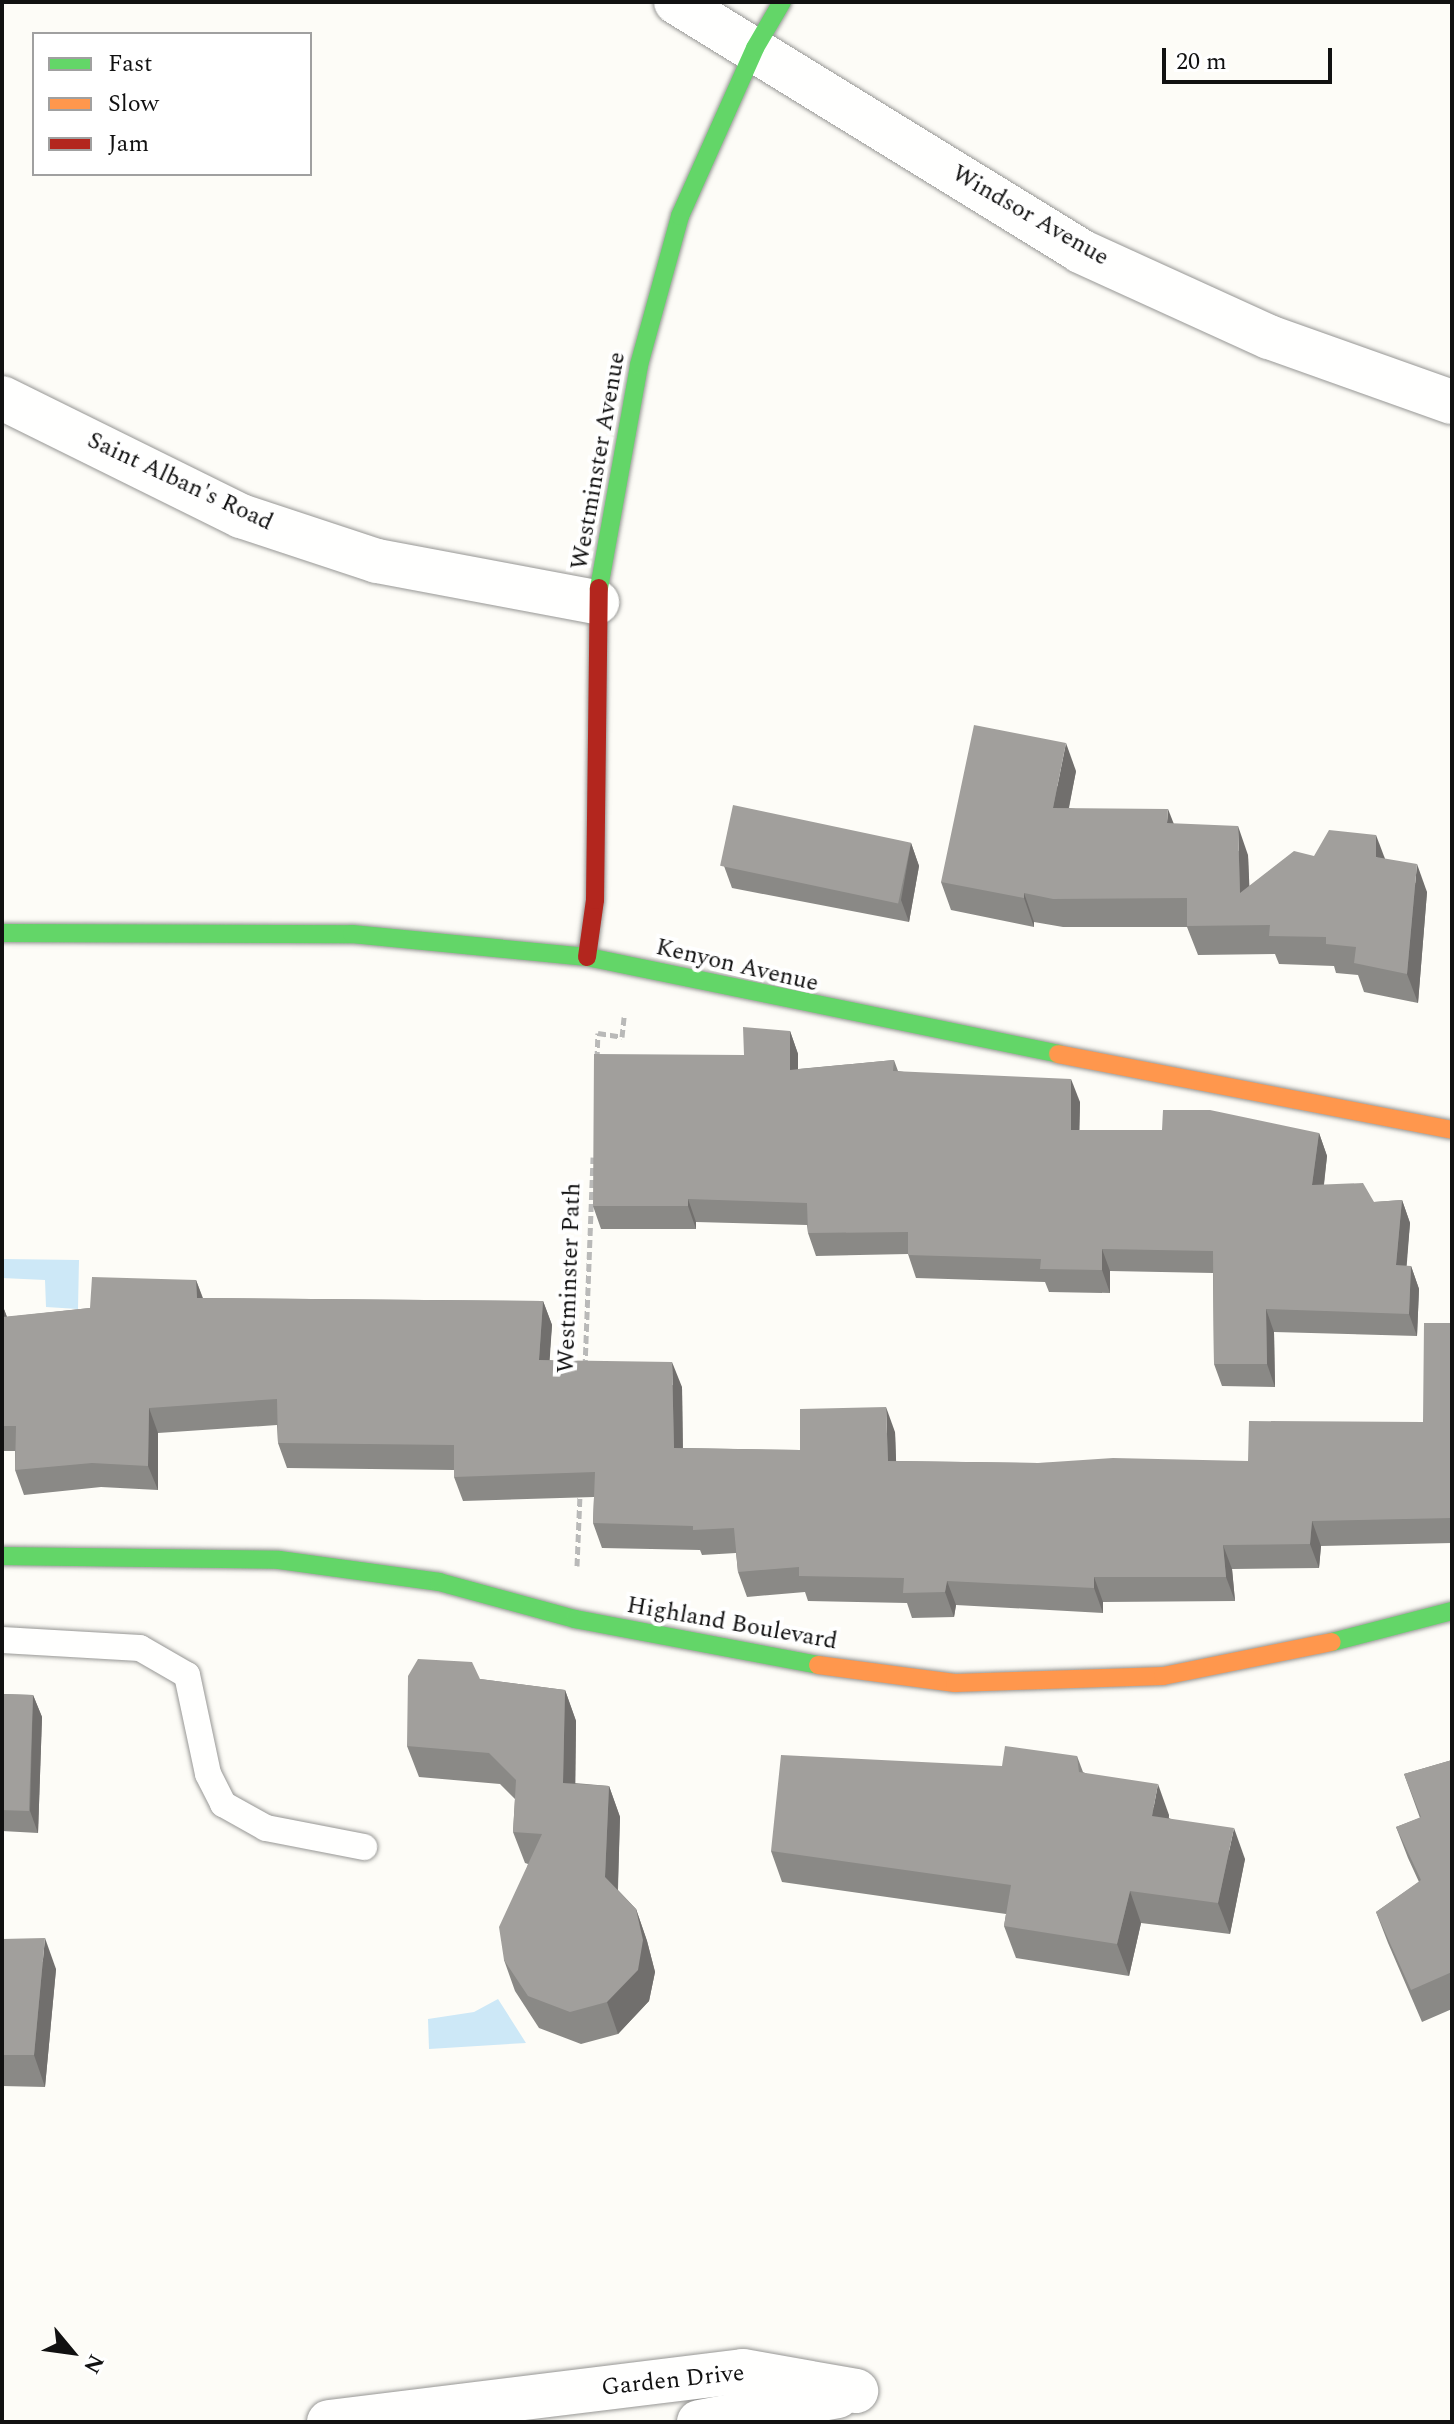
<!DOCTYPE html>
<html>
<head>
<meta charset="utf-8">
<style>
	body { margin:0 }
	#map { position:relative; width:1454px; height:2424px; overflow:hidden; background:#fdfcf7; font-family:Spectral,serif }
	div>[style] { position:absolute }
	.water>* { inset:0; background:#cde8f7 }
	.path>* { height:5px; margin-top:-2.5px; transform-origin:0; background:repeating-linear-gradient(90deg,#b9b9b8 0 8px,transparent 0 12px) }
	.roads { filter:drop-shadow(0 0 2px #979795) drop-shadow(0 0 2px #979795) }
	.lane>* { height:26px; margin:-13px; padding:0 13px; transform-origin:13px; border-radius:13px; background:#fffffe }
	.street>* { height:44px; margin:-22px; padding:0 22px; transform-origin:22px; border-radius:22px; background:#fffffe }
	.fast>* { height:18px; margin:-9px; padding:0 9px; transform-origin:9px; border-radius:9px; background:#63d668 }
	.slow>* { height:18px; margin:-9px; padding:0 9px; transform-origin:9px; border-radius:9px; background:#ff974d }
	.jam>* { height:18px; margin:-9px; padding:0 9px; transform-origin:9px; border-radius:9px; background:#b3261e }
	.wall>* { inset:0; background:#8a8986 }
	.shaded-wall>* { inset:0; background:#716f6d }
	.building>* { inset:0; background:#a19f9c; transform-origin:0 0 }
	span { translate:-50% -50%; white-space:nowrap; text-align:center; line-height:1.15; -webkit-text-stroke:8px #fff; paint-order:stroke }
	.street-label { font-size:24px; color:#111 }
	.frame { position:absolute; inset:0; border:4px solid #111; pointer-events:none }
	.legend { position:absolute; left:32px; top:32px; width:280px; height:144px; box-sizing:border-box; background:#fff; border:2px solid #a0a0a0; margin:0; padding:10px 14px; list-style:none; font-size:24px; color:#111 }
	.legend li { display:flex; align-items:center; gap:16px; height:40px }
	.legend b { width:40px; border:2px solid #a0a0a0 }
	.north { position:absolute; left:32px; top:2312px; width:80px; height:80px; -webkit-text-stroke:6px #fff; paint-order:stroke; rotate:119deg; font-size:22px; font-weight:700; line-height:32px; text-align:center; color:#111 }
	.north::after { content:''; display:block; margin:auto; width:28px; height:36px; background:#111; clip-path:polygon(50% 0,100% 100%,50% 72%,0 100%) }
	.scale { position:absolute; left:1162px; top:48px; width:170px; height:36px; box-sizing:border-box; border:4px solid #111; border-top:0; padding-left:10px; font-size:24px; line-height:28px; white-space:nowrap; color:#111; -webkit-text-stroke:6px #fff; paint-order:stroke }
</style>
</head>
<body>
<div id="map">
	<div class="water">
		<div style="clip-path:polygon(2px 1259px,79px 1260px,78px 1309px,46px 1307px,45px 1280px,2px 1278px)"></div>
		<div style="clip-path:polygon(498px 1999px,526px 2043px,429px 2049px,428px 2019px,474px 2012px)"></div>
	</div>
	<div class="path">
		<div style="left:597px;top:1059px;width:26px;rotate:-88deg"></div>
		<div style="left:598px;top:1033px;width:24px;rotate:9deg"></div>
		<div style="left:622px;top:1037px;width:20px;rotate:-84deg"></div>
		<div style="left:585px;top:1367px;width:210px;rotate:-87.8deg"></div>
		<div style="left:577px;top:1566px;width:73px;rotate:-87.6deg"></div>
	</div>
	<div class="roads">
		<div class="lane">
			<div style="left:2px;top:1640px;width:138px;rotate:3.3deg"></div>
			<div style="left:140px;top:1648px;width:54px;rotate:29.9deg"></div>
			<div style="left:187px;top:1675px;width:101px;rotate:78deg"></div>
			<div style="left:208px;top:1774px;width:34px;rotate:63deg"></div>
			<div style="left:223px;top:1804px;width:49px;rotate:29.2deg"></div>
			<div style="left:266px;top:1828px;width:100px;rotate:11deg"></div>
		</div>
		<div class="street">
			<div style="left:676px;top:2px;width:475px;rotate:31.6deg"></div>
			<div style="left:1080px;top:251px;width:208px;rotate:24.5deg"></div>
			<div style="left:1269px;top:337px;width:194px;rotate:19.6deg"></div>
			<div style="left:2px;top:398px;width:267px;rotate:26.3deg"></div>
			<div style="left:241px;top:516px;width:143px;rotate:18.3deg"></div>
			<div style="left:377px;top:561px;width:224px;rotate:10.6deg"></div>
			<div style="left:329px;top:2422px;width:417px;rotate:-7deg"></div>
			<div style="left:743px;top:2371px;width:115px;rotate:10deg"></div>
			<div style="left:699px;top:2422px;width:141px;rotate:-10.6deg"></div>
		</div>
		<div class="fast">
			<div style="left:599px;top:588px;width:227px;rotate:-79.8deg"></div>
			<div style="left:639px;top:365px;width:155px;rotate:-74.6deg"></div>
			<div style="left:680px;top:216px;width:184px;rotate:-65.9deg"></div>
			<div style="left:755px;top:48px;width:53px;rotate:-59.6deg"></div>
			<div style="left:2px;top:933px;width:350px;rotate:0.2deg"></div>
			<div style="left:352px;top:934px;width:236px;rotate:5.6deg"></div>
			<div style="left:587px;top:957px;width:481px;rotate:11.6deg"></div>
			<div style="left:2px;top:1556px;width:277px;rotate:0.8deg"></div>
			<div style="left:279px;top:1560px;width:162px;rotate:7.8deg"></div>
			<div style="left:439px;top:1582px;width:141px;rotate:15.2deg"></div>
			<div style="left:575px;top:1619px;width:247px;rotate:10.7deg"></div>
			<div style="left:1332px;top:1642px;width:124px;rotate:-14.5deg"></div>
		</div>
		<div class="slow">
			<div style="left:1058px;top:1054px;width:401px;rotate:10.9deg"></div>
			<div style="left:818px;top:1665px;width:138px;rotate:7.5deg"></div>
			<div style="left:955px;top:1683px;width:208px;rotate:-1.9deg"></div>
			<div style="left:1163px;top:1676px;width:172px;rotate:-11.4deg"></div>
		</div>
		<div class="jam">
			<div style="left:587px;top:957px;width:58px;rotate:-82deg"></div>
			<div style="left:595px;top:900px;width:312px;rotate:-89.3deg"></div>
		</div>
	</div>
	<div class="wall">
		<div style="clip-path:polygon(1076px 771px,1069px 808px,1174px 824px,1248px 855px,1249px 886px,1314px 856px,1385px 859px,1427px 892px,1418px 1003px,1364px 992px,1358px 975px,1336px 973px,1334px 966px,1279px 964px,1275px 954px,1198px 955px,1187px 927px,1063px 927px,1034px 922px,1034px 927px,951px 910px,941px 882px)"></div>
		<div style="clip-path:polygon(911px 843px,919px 866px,909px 922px,732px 888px,724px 866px)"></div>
		<div style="clip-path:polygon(790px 1031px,798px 1054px,798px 1069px,894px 1060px,898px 1071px,1080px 1102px,1079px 1130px,1319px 1133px,1327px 1156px,1324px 1185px,1374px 1202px,1402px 1200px,1410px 1223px,1406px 1266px,1411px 1266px,1419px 1289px,1417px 1336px,1274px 1332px,1275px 1387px,1222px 1386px,1214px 1364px,1213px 1273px,1110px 1271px,1110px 1293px,1049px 1292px,1045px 1282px,916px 1278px,908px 1254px,816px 1256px,808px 1233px,807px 1225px,696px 1222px,696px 1229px,601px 1229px,593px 1206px)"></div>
		<div style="clip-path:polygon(196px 1280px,203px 1298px,543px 1301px,552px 1325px,549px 1360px,682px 1387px,683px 1448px,800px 1450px,895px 1432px,896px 1461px,1038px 1463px,1248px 1461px,1423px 1422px,1452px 1323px,1452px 1543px,1321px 1546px,1319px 1568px,1232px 1569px,1235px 1601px,1103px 1602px,1103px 1613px,956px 1605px,954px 1617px,912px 1618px,907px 1603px,808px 1601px,805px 1592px,747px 1597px,738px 1572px,736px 1553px,702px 1555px,700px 1550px,602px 1548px,593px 1523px,594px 1497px,463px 1501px,454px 1477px,454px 1470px,287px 1468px,278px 1443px,277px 1425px,158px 1433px,158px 1490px,101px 1487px,24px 1495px,15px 1470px,15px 1451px,2px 1451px,2px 1304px,7px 1317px,90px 1308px)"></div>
		<div style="clip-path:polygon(480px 1679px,565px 1690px,576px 1721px,575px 1783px,609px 1786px,620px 1817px,618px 1890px,636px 1909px,647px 1941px,655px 1972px,649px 2001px,618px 2034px,581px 2044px,539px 2028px,515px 1991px,504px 1960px,528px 1864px,525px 1863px,513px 1832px,515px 1799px,500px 1784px,419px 1777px,407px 1746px)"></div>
		<div style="clip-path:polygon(2px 1694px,33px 1695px,42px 1717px,38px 1833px,2px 1831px)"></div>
		<div style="clip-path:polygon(1077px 1756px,1083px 1772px,1169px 1815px,1169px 1818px,1245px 1859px,1230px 1934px,1141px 1923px,1129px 1976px,1016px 1958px,1004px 1926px,1006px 1914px,782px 1882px,771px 1851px,1002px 1766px)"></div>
		<div style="clip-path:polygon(1452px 1760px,1452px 2009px,1422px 2022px,1388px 1943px,1376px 1912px,1419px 1882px,1408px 1858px,1396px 1827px,1420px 1818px,1404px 1774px)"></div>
		<div style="clip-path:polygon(2px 1939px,56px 1969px,45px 2087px,2px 2086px)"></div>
	</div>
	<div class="shaded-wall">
		<div style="clip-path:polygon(1066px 743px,1076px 771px,1063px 836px,1053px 808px)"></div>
		<div style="clip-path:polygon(1168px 809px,1179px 837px,1167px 823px)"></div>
		<div style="clip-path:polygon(1238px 826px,1248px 855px,1251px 922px,1240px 893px)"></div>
		<div style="clip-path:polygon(1376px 835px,1387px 864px,1376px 857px)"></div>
		<div style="clip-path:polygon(911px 843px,919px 866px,909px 922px,901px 900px)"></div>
		<div style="clip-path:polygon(1417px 864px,1427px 892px,1418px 1003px,1407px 974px)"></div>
		<div style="clip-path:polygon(1024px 893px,1034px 922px,1034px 927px,1024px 898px)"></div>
		<div style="clip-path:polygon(790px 1031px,798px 1054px,798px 1093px,790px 1070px)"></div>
		<div style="clip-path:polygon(1071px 1079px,1080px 1102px,1079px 1153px,1071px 1130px)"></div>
		<div style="clip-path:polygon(1319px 1133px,1327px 1156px,1321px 1208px,1312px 1185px)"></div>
		<div style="clip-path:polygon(688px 1199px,696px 1222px,696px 1229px,688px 1206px)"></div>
		<div style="clip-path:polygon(1402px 1200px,1410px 1223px,1405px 1287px,1396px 1265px)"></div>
		<div style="clip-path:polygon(1102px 1249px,1110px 1271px,1110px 1293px,1102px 1270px)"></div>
		<div style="clip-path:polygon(1411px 1266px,1419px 1289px,1417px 1336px,1409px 1314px)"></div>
		<div style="clip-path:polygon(196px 1280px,205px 1305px,197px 1298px)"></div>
		<div style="clip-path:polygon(543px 1301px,552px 1325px,548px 1385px,539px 1360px)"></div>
		<div style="clip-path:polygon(2px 1304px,10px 1325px,2px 1324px)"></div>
		<div style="clip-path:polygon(1266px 1309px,1274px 1332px,1275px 1387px,1267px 1364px)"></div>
		<div style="clip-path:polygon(672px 1362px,682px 1387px,683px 1473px,674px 1448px)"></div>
		<div style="clip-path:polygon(886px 1407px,895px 1432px,897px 1486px,888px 1461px)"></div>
		<div style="clip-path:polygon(149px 1408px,158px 1433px,158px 1490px,148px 1466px)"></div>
		<div style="clip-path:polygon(1312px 1521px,1321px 1546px,1319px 1568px,1310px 1544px)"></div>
		<div style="clip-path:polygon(1223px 1545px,1232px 1569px,1235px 1601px,1226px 1577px)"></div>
		<div style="clip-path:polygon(1094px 1577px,1103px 1602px,1103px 1613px,1094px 1588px)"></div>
		<div style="clip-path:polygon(947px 1581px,956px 1605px,954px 1617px,945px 1592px)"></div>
		<div style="clip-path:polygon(565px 1690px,576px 1721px,575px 1814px,563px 1783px)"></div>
		<div style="clip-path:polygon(33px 1695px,42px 1717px,38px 1833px,30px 1811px)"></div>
		<div style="clip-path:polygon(1158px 1784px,1169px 1815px,1164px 1847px,1152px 1816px)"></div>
		<div style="clip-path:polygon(609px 1786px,620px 1817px,617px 1909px,605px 1877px)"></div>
		<div style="clip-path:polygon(1234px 1828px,1245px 1859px,1230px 1934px,1218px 1903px)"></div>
		<div style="clip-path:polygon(1130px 1891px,1141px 1923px,1129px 1976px,1117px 1944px)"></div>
		<div style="clip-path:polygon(636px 1909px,647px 1941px,655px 1972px,649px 2001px,618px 2034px,607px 2002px)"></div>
		<div style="clip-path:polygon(45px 1938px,56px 1969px,45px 2087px,34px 2055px)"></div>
	</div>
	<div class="building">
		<div style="clip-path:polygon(974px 725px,1066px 743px,1053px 808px,1168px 809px,1167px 823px,1238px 826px,1240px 893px,1294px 851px,1314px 856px,1329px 830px,1376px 835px,1376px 857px,1417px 864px,1407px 974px,1354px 963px,1356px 947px,1326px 944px,1326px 937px,1269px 936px,1270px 925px,1187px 926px,1187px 898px,1053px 899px,1024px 893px,1024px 898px,941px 882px)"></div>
		<div style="left:733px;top:805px;width:182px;height:62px;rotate:12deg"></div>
		<div style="clip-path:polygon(743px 1027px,790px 1031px,790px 1070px,894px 1060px,893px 1071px,1071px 1079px,1071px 1130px,1162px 1130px,1163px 1110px,1210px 1110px,1319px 1133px,1312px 1185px,1363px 1183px,1374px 1202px,1402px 1200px,1396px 1265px,1411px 1266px,1409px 1314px,1266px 1309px,1267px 1364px,1214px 1364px,1213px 1251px,1102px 1249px,1102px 1270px,1040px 1269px,1041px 1259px,908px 1255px,908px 1232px,808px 1233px,807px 1203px,688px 1199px,688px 1206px,593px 1206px,594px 1054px,744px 1055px)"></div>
		<div style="clip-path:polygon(92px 1277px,196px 1280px,197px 1298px,543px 1301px,539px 1360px,672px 1362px,674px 1448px,800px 1450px,800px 1409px,886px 1407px,888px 1461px,1038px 1463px,1113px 1458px,1248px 1461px,1249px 1421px,1423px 1422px,1424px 1323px,1452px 1323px,1452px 1518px,1312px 1521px,1310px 1544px,1223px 1545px,1226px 1577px,1094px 1577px,1094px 1588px,947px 1581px,945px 1592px,903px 1593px,904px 1578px,799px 1576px,799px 1567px,738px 1572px,734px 1528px,693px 1530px,693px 1526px,593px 1523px,595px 1472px,454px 1477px,454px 1445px,278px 1443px,277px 1399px,149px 1408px,148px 1466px,92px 1463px,15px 1470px,16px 1426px,2px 1426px,2px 1317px,90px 1308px)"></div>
		<div style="clip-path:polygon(418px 1659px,472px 1662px,480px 1679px,565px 1690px,563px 1783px,609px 1786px,605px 1877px,636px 1909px,643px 1940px,638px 1970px,607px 2002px,570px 2012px,528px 1996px,504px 1960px,499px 1927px,542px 1834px,513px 1832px,516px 1780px,489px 1753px,407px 1746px,408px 1676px)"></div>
		<div style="left:2px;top:1694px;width:31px;height:116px;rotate:2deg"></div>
		<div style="clip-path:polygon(1005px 1746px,1077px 1756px,1079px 1772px,1158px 1784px,1152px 1816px,1234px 1828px,1218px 1903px,1130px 1891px,1117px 1944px,1004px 1926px,1011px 1885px,771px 1851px,781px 1755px,1002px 1766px)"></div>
		<div style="clip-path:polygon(1452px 1760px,1452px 1972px,1411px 1990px,1376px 1912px,1421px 1880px,1396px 1827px,1421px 1817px,1404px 1774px)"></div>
		<div style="clip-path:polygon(45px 1938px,34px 2055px,2px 2055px,2px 1939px)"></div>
	</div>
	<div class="street-label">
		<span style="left:1030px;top:216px;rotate:30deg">Windsor Avenue</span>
		<span style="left:599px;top:461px;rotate:-80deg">Westminster Avenue</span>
		<span style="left:180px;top:482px;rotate:25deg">Saint Alban's Road</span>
		<span style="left:737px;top:966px;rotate:13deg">Kenyon Avenue</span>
		<span style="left:570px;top:1278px;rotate:-88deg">Westminster Path</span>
		<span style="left:732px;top:1624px;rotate:10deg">Highland Boulevard</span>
		<span style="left:673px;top:2381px;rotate:-6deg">Garden Drive</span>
	</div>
	<div class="frame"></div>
	<ul class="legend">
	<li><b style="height:10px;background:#63d668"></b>Fast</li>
	<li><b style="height:10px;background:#ff974d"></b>Slow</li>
	<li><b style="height:10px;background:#b3261e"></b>Jam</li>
	</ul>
	<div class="north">N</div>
	<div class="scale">20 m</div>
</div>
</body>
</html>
